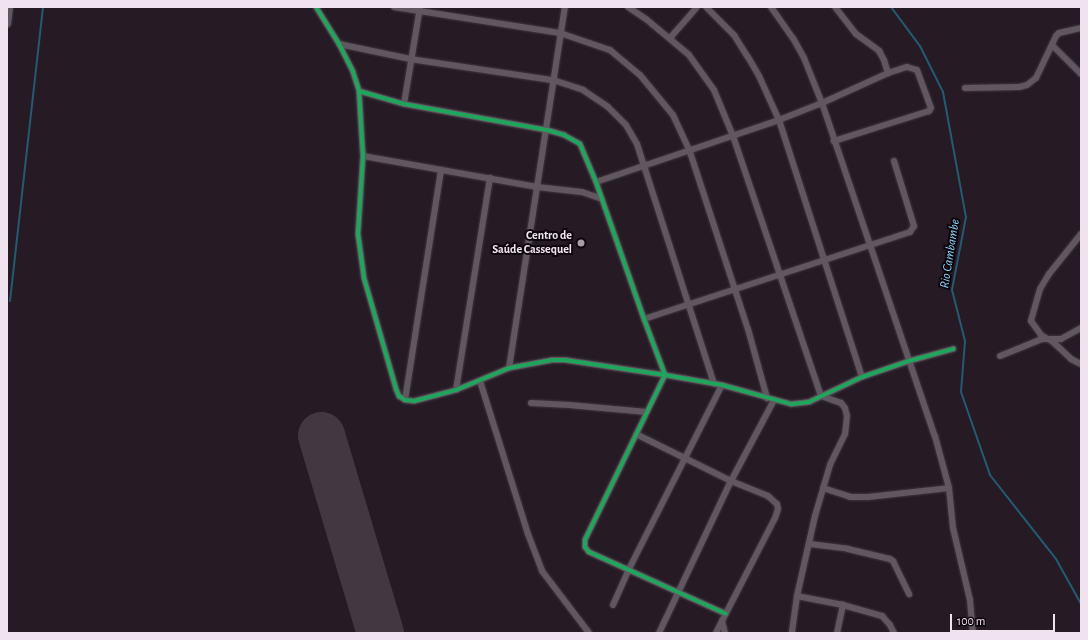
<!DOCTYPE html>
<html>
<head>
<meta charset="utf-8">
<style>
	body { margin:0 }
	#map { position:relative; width:1088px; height:640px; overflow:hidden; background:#261b25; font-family:"Alegreya Sans",sans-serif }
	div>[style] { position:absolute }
	.stream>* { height:2px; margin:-1px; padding:0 1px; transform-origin:1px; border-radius:1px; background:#245a72 }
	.runway>* { height:47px; margin:-23.5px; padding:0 23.5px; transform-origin:23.5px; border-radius:23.5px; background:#423842 }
	.roads { filter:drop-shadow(0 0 1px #3f373f) drop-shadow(0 0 1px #3f373f) }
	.minor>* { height:6px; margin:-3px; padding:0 3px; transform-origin:3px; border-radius:3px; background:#615760 }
	.tertiary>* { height:7px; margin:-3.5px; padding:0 3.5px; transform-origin:3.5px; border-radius:3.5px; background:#615760 }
	.cycleway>* { height:4px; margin:-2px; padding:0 2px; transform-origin:2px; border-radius:2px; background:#20a55d }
	.dots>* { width:11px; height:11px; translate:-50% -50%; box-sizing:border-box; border:2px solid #0e060d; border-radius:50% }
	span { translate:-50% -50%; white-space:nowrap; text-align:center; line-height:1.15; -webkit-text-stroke:4px #0e060d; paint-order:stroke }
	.poi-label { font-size:12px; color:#f1e2ef; font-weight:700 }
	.right { translate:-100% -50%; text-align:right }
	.water-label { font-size:13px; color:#8bd8fd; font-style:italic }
	.frame { position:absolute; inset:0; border:8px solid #f1e2ef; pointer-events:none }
	.scale { position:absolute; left:950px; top:614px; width:105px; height:18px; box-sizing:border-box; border:2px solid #f1e2ef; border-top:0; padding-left:5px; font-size:12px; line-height:14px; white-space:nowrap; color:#f1e2ef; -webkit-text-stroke:3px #0e060d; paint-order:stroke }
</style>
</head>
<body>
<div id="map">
	<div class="stream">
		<div style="left:891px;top:7px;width:49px;rotate:53.4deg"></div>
		<div style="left:920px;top:46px;width:51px;rotate:63.4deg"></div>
		<div style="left:943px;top:92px;width:127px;rotate:79.6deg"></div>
		<div style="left:966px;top:217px;width:74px;rotate:100.9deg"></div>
		<div style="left:952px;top:290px;width:53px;rotate:75.7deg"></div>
		<div style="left:965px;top:341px;width:51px;rotate:94.5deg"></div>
		<div style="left:961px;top:392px;width:88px;rotate:70.7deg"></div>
		<div style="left:990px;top:475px;width:107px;rotate:51.8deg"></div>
		<div style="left:1056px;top:559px;width:51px;rotate:60.9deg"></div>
		<div style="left:10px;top:301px;width:296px;rotate:-83.6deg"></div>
	</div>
	<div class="runway">
		<div style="left:321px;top:435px;width:207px;rotate:73.4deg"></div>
	</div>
	<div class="roads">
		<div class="minor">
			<div style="left:316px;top:7px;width:44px;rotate:58.1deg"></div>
			<div style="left:339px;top:44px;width:31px;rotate:63deg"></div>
			<div style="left:353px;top:72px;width:20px;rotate:72deg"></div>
			<div style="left:359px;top:91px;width:65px;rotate:86.5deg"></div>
			<div style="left:363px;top:156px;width:78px;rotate:93.7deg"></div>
			<div style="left:358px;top:234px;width:44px;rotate:82.2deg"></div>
			<div style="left:364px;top:278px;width:116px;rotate:73.9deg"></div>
			<div style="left:396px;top:389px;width:8px;rotate:67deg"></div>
			<div style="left:399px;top:396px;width:7px;rotate:34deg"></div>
			<div style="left:405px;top:400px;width:9px;rotate:6deg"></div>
			<div style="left:414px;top:401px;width:43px;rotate:-14.7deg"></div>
			<div style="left:456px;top:390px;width:57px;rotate:-22.5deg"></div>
			<div style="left:509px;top:368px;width:44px;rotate:-10.5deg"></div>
			<div style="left:552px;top:360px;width:13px"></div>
			<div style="left:565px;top:360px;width:101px;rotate:8.5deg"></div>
			<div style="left:665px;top:375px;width:58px;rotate:10deg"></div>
			<div style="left:722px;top:385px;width:72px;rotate:15.4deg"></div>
			<div style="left:791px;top:404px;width:10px;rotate:-6deg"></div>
			<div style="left:801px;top:403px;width:8px;rotate:-7deg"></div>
			<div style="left:809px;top:402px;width:59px;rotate:-25.3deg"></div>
			<div style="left:862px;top:377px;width:50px;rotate:-18.8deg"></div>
			<div style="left:909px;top:361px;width:46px;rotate:-15.3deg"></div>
			<div style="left:394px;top:7px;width:168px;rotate:8.9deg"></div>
			<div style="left:560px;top:33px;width:53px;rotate:18.8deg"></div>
			<div style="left:610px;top:50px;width:39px;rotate:40deg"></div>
			<div style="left:640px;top:75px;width:52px;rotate:50.5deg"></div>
			<div style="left:673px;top:115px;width:38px;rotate:65deg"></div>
			<div style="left:689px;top:149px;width:189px;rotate:71.9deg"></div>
			<div style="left:748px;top:329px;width:72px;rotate:74.6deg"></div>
			<div style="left:628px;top:7px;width:22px;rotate:34deg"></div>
			<div style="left:646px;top:19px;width:56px;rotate:39.9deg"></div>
			<div style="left:689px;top:55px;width:43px;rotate:54.5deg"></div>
			<div style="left:714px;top:90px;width:50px;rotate:67.6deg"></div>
			<div style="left:733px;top:136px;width:274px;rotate:71.3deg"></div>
			<div style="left:821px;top:396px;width:21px;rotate:19deg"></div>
			<div style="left:841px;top:403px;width:6px;rotate:51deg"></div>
			<div style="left:845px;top:408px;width:8px;rotate:76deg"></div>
			<div style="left:847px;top:416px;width:18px;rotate:96deg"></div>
			<div style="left:845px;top:434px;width:34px;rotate:116deg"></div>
			<div style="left:830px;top:465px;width:53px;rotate:106.4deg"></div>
			<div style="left:815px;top:516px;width:82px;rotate:102.7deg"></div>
			<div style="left:797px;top:596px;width:37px;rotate:98deg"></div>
			<div style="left:706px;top:7px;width:40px;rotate:45deg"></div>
			<div style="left:734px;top:35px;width:26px;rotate:58deg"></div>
			<div style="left:748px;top:57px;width:22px;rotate:60deg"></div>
			<div style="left:759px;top:76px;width:48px;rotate:65.6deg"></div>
			<div style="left:779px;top:120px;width:270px;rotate:72.1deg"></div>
			<div style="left:771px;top:7px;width:38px;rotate:55deg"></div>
			<div style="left:793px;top:38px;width:23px;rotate:61deg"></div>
			<div style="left:804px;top:58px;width:48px;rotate:68.2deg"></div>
			<div style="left:822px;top:103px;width:352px;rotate:71.3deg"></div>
			<div style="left:935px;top:436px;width:54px;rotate:74.9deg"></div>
			<div style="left:949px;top:488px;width:40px;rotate:84.3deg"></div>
			<div style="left:953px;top:528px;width:74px;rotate:76.7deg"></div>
			<div style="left:970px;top:600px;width:33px;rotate:85deg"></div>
			<div style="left:835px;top:7px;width:34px;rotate:52deg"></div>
			<div style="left:856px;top:34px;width:29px;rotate:36deg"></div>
			<div style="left:879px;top:51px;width:10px;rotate:61deg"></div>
			<div style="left:884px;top:60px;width:14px;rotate:73deg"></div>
			<div style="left:670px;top:38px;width:41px;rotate:-48.9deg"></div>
			<div style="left:339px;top:44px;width:73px;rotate:11.9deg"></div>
			<div style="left:410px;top:59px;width:145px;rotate:8.4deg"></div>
			<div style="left:553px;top:80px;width:32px;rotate:18deg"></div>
			<div style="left:583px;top:90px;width:30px;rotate:34deg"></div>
			<div style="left:608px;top:107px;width:25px;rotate:45deg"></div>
			<div style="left:626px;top:125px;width:22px;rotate:60deg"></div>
			<div style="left:637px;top:144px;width:252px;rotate:72.2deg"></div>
			<div style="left:1052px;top:45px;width:41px;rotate:45deg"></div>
			<div style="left:965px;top:88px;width:54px;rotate:-1.1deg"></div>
			<div style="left:1019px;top:87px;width:8px;rotate:-14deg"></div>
			<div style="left:1027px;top:85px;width:11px;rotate:-38deg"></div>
			<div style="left:1036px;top:78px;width:47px;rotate:-64.5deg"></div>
			<div style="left:1056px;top:36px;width:4px;rotate:-45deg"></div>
			<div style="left:1059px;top:33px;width:23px;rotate:-13deg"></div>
			<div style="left:359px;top:91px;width:47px;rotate:16.1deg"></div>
			<div style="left:404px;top:104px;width:145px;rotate:10.3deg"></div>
			<div style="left:547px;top:130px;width:18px;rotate:16deg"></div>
			<div style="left:564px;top:135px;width:18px;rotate:29deg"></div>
			<div style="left:580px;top:144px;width:41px;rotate:67.2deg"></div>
			<div style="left:596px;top:182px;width:145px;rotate:70.7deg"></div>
			<div style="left:644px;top:319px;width:60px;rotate:69.4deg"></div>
			<div style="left:665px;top:375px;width:183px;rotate:115.9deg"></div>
			<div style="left:585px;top:540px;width:7px;rotate:90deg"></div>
			<div style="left:585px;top:547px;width:6px;rotate:51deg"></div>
			<div style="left:589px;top:552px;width:150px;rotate:24.3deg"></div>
			<div style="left:404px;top:104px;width:98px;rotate:-80.6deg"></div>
			<div style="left:363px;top:156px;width:177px;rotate:10.1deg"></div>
			<div style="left:537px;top:187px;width:45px;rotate:6.3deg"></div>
			<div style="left:582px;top:192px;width:21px;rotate:19deg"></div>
			<div style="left:596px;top:182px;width:193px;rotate:-18.7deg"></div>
			<div style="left:779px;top:120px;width:46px;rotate:-21.6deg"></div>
			<div style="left:822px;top:103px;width:72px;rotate:-24.4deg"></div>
			<div style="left:888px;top:73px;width:20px;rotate:-18deg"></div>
			<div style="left:907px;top:67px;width:10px;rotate:17deg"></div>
			<div style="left:917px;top:70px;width:40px;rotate:69.8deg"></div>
			<div style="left:931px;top:108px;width:4px;rotate:124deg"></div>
			<div style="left:929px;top:111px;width:100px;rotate:162.5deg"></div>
			<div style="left:1081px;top:234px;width:51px;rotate:128.7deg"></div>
			<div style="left:1049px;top:274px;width:17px;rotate:121deg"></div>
			<div style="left:1040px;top:289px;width:33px;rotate:106deg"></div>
			<div style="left:1031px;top:321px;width:17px;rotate:54deg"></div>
			<div style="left:1041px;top:335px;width:14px;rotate:30deg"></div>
			<div style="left:1053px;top:342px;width:25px;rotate:43deg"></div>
			<div style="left:1071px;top:359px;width:11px;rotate:27deg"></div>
			<div style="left:644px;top:319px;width:280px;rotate:-18.1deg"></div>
			<div style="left:910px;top:232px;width:7px;rotate:-56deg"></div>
			<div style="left:914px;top:226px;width:68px;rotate:-107.1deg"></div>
			<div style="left:1000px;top:356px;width:45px;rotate:-22deg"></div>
			<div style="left:1042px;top:339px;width:19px"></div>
			<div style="left:1061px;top:339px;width:23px;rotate:-29deg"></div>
			<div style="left:509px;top:368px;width:365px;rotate:-81.2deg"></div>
			<div style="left:480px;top:381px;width:160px;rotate:72.6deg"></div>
			<div style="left:528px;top:534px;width:40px;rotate:69deg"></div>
			<div style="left:542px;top:571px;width:78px;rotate:52.8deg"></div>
			<div style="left:456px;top:390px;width:215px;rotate:-80.9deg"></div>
			<div style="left:405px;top:400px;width:233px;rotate:-81.1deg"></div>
			<div style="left:531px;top:403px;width:38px;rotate:3deg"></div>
			<div style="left:569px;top:405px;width:78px;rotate:5.1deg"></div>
			<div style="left:636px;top:434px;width:106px;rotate:26.3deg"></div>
			<div style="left:731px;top:481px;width:40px;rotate:22deg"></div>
			<div style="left:768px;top:496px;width:12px;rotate:42deg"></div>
			<div style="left:777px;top:504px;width:5px;rotate:79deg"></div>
			<div style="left:778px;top:509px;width:9px;rotate:108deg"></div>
			<div style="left:775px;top:518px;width:129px;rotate:117.2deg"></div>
			<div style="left:823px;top:488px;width:28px;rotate:18deg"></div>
			<div style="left:850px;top:497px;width:18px"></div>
			<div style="left:868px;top:497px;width:81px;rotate:-6.3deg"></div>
			<div style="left:810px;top:544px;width:38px;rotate:7deg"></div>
			<div style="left:848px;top:549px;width:43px;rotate:13.4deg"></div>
			<div style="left:890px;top:559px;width:4px;rotate:34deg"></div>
			<div style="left:893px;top:561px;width:37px;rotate:64deg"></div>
			<div style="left:797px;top:596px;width:47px;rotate:11.1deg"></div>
			<div style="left:843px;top:605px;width:41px;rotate:15.8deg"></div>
			<div style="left:882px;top:616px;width:12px;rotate:48deg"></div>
			<div style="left:890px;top:625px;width:9px;rotate:63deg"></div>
			<div style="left:613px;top:605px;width:39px;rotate:-66deg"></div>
			<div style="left:629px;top:569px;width:206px;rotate:-63.2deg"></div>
			<div style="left:722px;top:621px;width:12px;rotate:76deg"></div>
			<div style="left:659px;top:633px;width:168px;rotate:-64.7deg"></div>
			<div style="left:731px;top:481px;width:92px;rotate:-62deg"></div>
			<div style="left:837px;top:633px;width:29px;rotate:-78deg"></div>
		</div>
		<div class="tertiary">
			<div style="left:7px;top:23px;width:16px;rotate:-83deg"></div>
		</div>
	</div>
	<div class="cycleway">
		<div style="left:316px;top:7px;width:44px;rotate:58.1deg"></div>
		<div style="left:339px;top:44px;width:31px;rotate:63deg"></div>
		<div style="left:353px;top:72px;width:20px;rotate:72deg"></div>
		<div style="left:359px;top:91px;width:65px;rotate:86.5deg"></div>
		<div style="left:363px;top:156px;width:78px;rotate:93.7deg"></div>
		<div style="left:358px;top:234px;width:44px;rotate:82.2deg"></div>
		<div style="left:364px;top:278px;width:116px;rotate:73.9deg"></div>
		<div style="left:396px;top:389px;width:8px;rotate:67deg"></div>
		<div style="left:399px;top:396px;width:7px;rotate:34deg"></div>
		<div style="left:405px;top:400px;width:9px;rotate:6deg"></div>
		<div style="left:414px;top:401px;width:43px;rotate:-14.7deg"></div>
		<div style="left:456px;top:390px;width:57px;rotate:-22.5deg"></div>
		<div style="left:509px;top:368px;width:44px;rotate:-10.5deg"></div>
		<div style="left:552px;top:360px;width:13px"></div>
		<div style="left:565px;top:360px;width:101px;rotate:8.5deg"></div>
		<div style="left:665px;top:375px;width:58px;rotate:10deg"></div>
		<div style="left:722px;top:385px;width:72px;rotate:15.4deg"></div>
		<div style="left:791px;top:404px;width:10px;rotate:-6deg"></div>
		<div style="left:801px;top:403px;width:8px;rotate:-7deg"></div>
		<div style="left:809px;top:402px;width:59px;rotate:-25.3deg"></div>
		<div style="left:862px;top:377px;width:50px;rotate:-18.8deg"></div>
		<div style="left:909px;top:361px;width:46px;rotate:-15.3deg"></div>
		<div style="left:359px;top:91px;width:47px;rotate:16.1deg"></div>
		<div style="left:404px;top:104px;width:145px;rotate:10.3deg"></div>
		<div style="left:547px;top:130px;width:18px;rotate:16deg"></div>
		<div style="left:564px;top:135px;width:18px;rotate:29deg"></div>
		<div style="left:580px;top:144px;width:41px;rotate:67.2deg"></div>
		<div style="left:596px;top:182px;width:145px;rotate:70.7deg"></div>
		<div style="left:644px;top:319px;width:60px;rotate:69.4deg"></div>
		<div style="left:665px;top:375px;width:183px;rotate:115.9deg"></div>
		<div style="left:585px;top:540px;width:7px;rotate:90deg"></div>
		<div style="left:585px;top:547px;width:6px;rotate:51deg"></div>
		<div style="left:589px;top:552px;width:150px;rotate:24.3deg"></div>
	</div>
	<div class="dots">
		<div style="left:581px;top:243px;background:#aa9ca8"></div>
	</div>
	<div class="poi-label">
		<span class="right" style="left:572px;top:243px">Centro de<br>Saúde Cassequel</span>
	</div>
	<div class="water-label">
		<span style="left:951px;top:254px;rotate:-81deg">Rio Cambambe</span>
	</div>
	<div class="frame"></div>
	<div class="scale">100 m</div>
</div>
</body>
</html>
